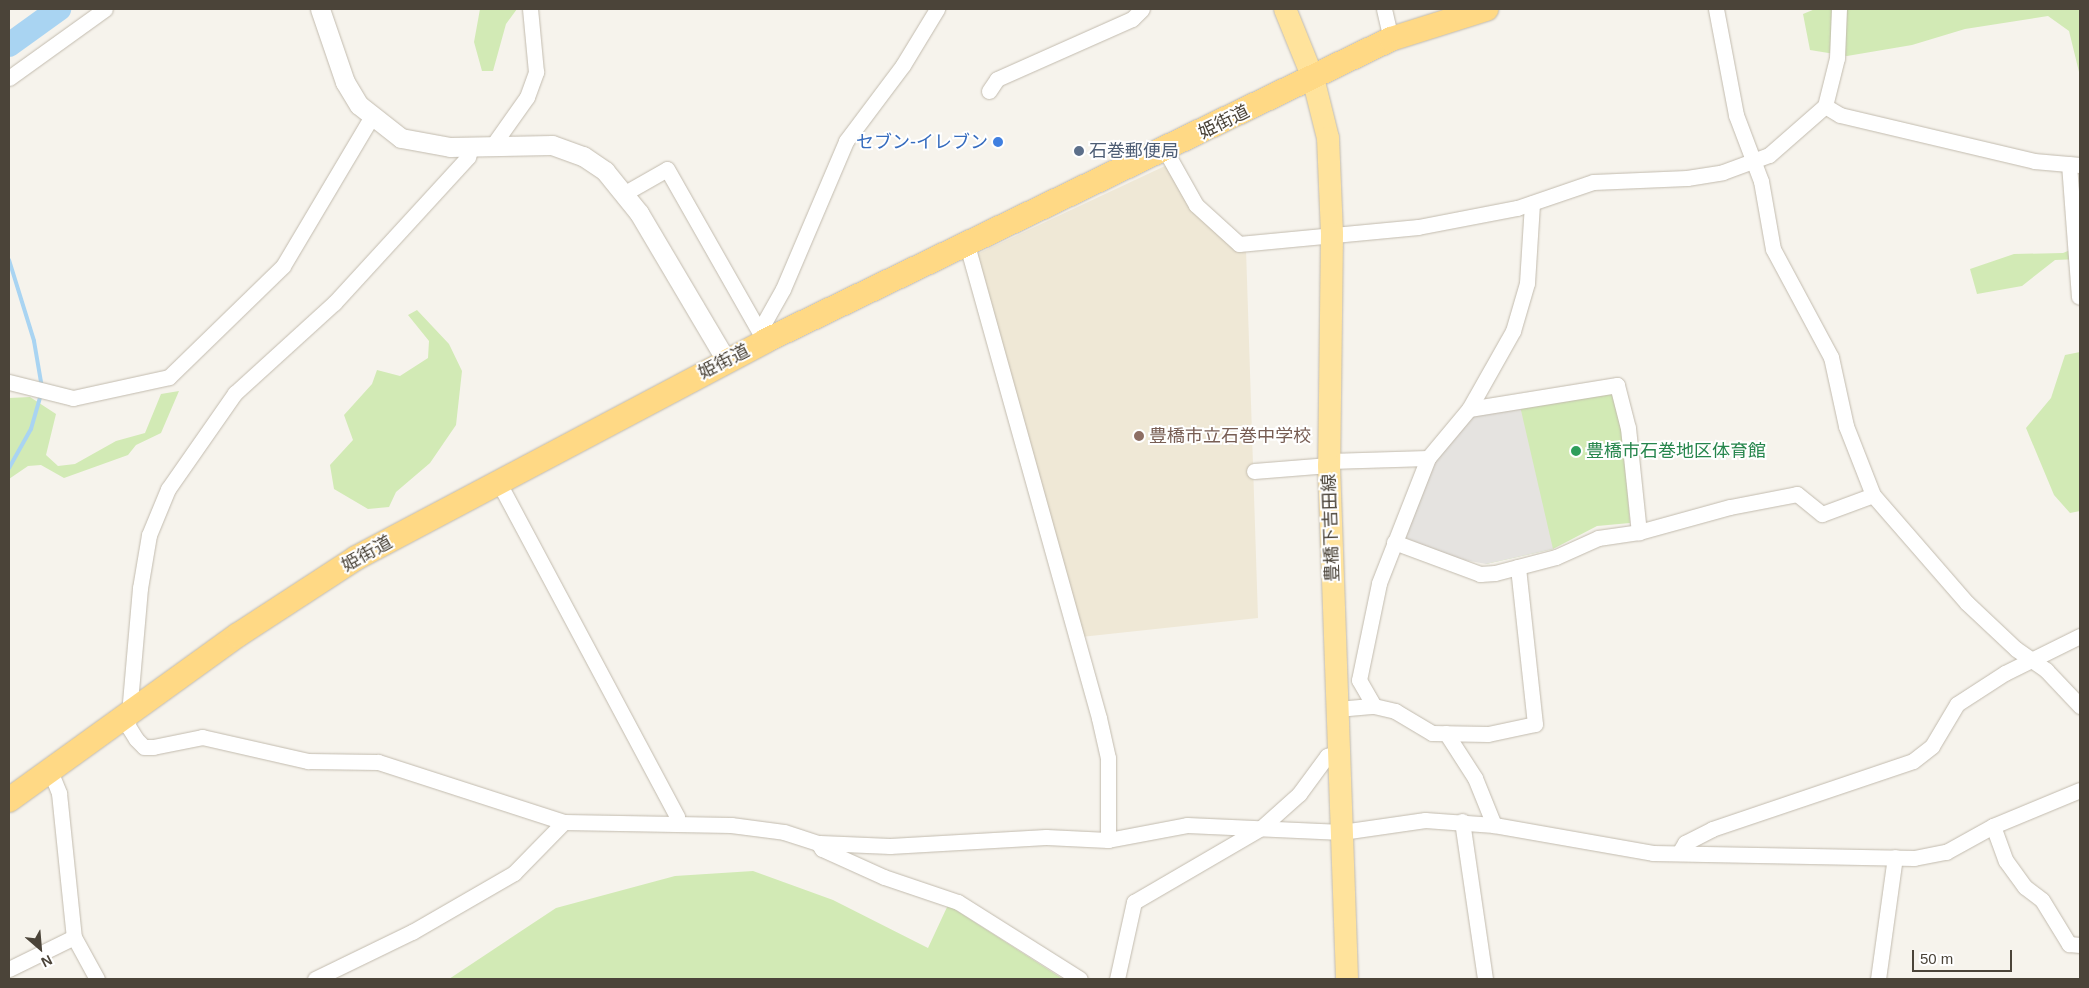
<!DOCTYPE html>
<html>
<head>
<meta charset="utf-8">
<style>
	body { margin:0 }
	#map { position:relative; width:2089px; height:988px; overflow:hidden; background:#f6f3ec; font-family:Arial,"Noto Sans JP",sans-serif }
	div>[style] { position:absolute }
	.education>* { inset:0; background:#efe8d6 }
	.green>* { inset:0; background:#d2eab5 }
	.parking>* { inset:0; background:#e5e3e0 }
	.stream>* { height:4px; margin:-2px; padding:0 2px; transform-origin:2px; border-radius:2px; background:#a9d4f2 }
	.river>* { height:24px; margin:-12px; padding:0 12px; transform-origin:12px; border-radius:12px; background:#a9d4f2 }
	.roads { filter:drop-shadow(0 0 1px #c2bbae) drop-shadow(0 0 1px #c2bbae) }
	.minor>* { height:15px; margin:-7.5px; padding:0 7.5px; transform-origin:7.5px; border-radius:7.5px; background:#fff }
	.tertiary>* { height:19px; margin:-9.5px; padding:0 9.5px; transform-origin:9.5px; border-radius:9.5px; background:#fff }
	.primary>* { height:22px; margin:-11px; padding:0 11px; transform-origin:11px; border-radius:11px; background:#ffe39c }
	.trunk>* { height:24px; margin:-12px; padding:0 12px; transform-origin:12px; border-radius:12px; background:#ffd985 }
	.dots>* { width:14px; height:14px; translate:-50% -50%; box-sizing:border-box; border:2px solid #fff; border-radius:50% }
	span { translate:-50% -50%; white-space:nowrap; text-align:center; line-height:1.15; -webkit-text-stroke:4px #fff; paint-order:stroke }
	.street-label { font-size:18px; color:#4b4439 }
	.shop-label { font-size:18px; color:#366cbe }
	.right { translate:-100% -50%; text-align:right }
	.service-label { font-size:18px; color:#4e5e75 }
	.left { translate:0 -50%; text-align:left }
	.education-label { font-size:18px; color:#785e54 }
	.leisure-label { font-size:18px; color:#27864d }
	.frame { position:absolute; inset:0; border:10px solid #4b4439; pointer-events:none }
	.north { position:absolute; left:15px; top:923px; width:50px; height:50px; -webkit-text-stroke:4px #fff; paint-order:stroke; rotate:153deg; font-size:14px; font-weight:700; line-height:20px; text-align:center; color:#4b4439 }
	.north::after { content:''; display:block; margin:auto; width:18px; height:22px; background:#4b4439; clip-path:polygon(50% 0,100% 100%,50% 72%,0 100%) }
	.scale { position:absolute; left:1912px; top:950px; width:100px; height:22px; box-sizing:border-box; border:2px solid #4b4439; border-top:0; padding-left:6px; font-size:15px; line-height:18px; white-space:nowrap; color:#4b4439; -webkit-text-stroke:4px #fff; paint-order:stroke }
</style>
</head>
<body>
<div id="map">
	<div class="education">
		<div style="clip-path:polygon(1167px 165px,1246px 249px,1258px 618px,1081px 637px,977px 254px)"></div>
	</div>
	<div class="green">
		<div style="clip-path:polygon(480px 9px,517px 9px,506px 24px,493px 71px,482px 71px,474px 42px)"></div>
		<div style="clip-path:polygon(1815px 9px,2080px 9px,2080px 76px,2069px 31px,2048px 16px,1965px 29px,1912px 45px,1847px 56px,1810px 50px,1803px 14px)"></div>
		<div style="clip-path:polygon(2080px 246px,2080px 259px,2055px 260px,2022px 286px,1977px 294px,1970px 269px,2014px 254px,2063px 253px)"></div>
		<div style="clip-path:polygon(417px 310px,449px 344px,462px 371px,456px 425px,430px 463px,396px 492px,389px 507px,368px 509px,334px 489px,330px 465px,353px 440px,344px 415px,372px 384px,377px 370px,400px 376px,428px 358px,429px 341px,408px 315px)"></div>
		<div style="clip-path:polygon(2080px 352px,2080px 511px,2070px 513px,2054px 495px,2026px 428px,2051px 398px,2065px 355px)"></div>
		<div style="clip-path:polygon(179px 391px,161px 433px,136px 445px,128px 455px,64px 478px,41px 465px,28px 466px,9px 479px,9px 398px,30px 397px,56px 414px,46px 455px,58px 466px,75px 464px,116px 441px,145px 433px,161px 394px)"></div>
		<div style="clip-path:polygon(1614px 391px,1623px 429px,1630px 523px,1597px 526px,1553px 549px,1486px 564px,1469px 414px)"></div>
		<div style="clip-path:polygon(753px 871px,833px 900px,928px 948px,948px 905px,1063px 979px,449px 979px,556px 908px,675px 876px)"></div>
	</div>
	<div class="parking">
		<div style="clip-path:polygon(1520px 406px,1553px 549px,1486px 564px,1449px 557px,1399px 535px,1433px 457px,1469px 414px)"></div>
	</div>
	<div class="stream">
		<div style="left:9px;top:260px;width:85px;rotate:72.8deg"></div>
		<div style="left:34px;top:341px;width:48px;rotate:80.3deg"></div>
		<div style="left:9px;top:468px;width:45px;rotate:-60.6deg"></div>
		<div style="left:31px;top:429px;width:35px;rotate:-74deg"></div>
	</div>
	<div class="river">
		<div style="left:9px;top:45px;width:62px;rotate:-35.8deg"></div>
	</div>
	<div class="roads">
		<div class="minor">
			<div style="left:1384px;top:9px;width:31px;rotate:77deg"></div>
			<div style="left:1716px;top:9px;width:108px;rotate:79.3deg"></div>
			<div style="left:1736px;top:115px;width:71px;rotate:69.3deg"></div>
			<div style="left:1761px;top:181px;width:69px;rotate:80deg"></div>
			<div style="left:1773px;top:249px;width:123px;rotate:61.8deg"></div>
			<div style="left:1831px;top:357px;width:71px;rotate:77.7deg"></div>
			<div style="left:1846px;top:426px;width:74px;rotate:68.6deg"></div>
			<div style="left:1873px;top:495px;width:143px;rotate:49deg"></div>
			<div style="left:1967px;top:603px;width:67px;rotate:43.2deg"></div>
			<div style="left:2016px;top:649px;width:37px;rotate:35deg"></div>
			<div style="left:2046px;top:670px;width:50px;rotate:46.6deg"></div>
			<div style="left:9px;top:78px;width:118px;rotate:-35.7deg"></div>
			<div style="left:989px;top:91px;width:14px;rotate:-56deg"></div>
			<div style="left:997px;top:79px;width:148px;rotate:-24deg"></div>
			<div style="left:1132px;top:19px;width:14px;rotate:-45deg"></div>
			<div style="left:1825px;top:106px;width:17px;rotate:31deg"></div>
			<div style="left:1840px;top:115px;width:199px;rotate:13.3deg"></div>
			<div style="left:2034px;top:161px;width:46px;rotate:5deg"></div>
			<div style="left:493px;top:145px;width:59px;rotate:-54.7deg"></div>
			<div style="left:527px;top:97px;width:27px;rotate:-70deg"></div>
			<div style="left:536px;top:72px;width:63px;rotate:-95.4deg"></div>
			<div style="left:471px;top:146px;width:11px;rotate:105deg"></div>
			<div style="left:468px;top:157px;width:198px;rotate:132.5deg"></div>
			<div style="left:334px;top:303px;width:134px;rotate:137.7deg"></div>
			<div style="left:235px;top:393px;width:117px;rotate:124.9deg"></div>
			<div style="left:168px;top:489px;width:50px;rotate:112.4deg"></div>
			<div style="left:149px;top:535px;width:54px;rotate:99.6deg"></div>
			<div style="left:140px;top:588px;width:139px;rotate:95deg"></div>
			<div style="left:128px;top:726px;width:15px;rotate:58deg"></div>
			<div style="left:136px;top:739px;width:11px;rotate:45deg"></div>
			<div style="left:144px;top:747px;width:9px"></div>
			<div style="left:153px;top:747px;width:50px;rotate:-11.5deg"></div>
			<div style="left:202px;top:737px;width:109px;rotate:12.8deg"></div>
			<div style="left:308px;top:761px;width:70px;rotate:0.8deg"></div>
			<div style="left:378px;top:762px;width:195px;rotate:17.9deg"></div>
			<div style="left:564px;top:822px;width:167px;rotate:1deg"></div>
			<div style="left:731px;top:825px;width:53px;rotate:7.5deg"></div>
			<div style="left:784px;top:832px;width:36px;rotate:18deg"></div>
			<div style="left:818px;top:843px;width:7px;rotate:56deg"></div>
			<div style="left:822px;top:849px;width:68px;rotate:24.3deg"></div>
			<div style="left:884px;top:877px;width:78px;rotate:18.7deg"></div>
			<div style="left:958px;top:902px;width:144px;rotate:32.3deg"></div>
			<div style="left:1165px;top:150px;width:63px;rotate:60.6deg"></div>
			<div style="left:1196px;top:205px;width:58px;rotate:42.2deg"></div>
			<div style="left:1239px;top:244px;width:180px;rotate:-5.4deg"></div>
			<div style="left:1418px;top:227px;width:101px;rotate:-10.9deg"></div>
			<div style="left:1517px;top:208px;width:80px;rotate:-18.9deg"></div>
			<div style="left:1593px;top:182px;width:94px;rotate:-2.4deg"></div>
			<div style="left:1687px;top:178px;width:36px;rotate:-9deg"></div>
			<div style="left:1723px;top:172px;width:49px;rotate:-20.3deg"></div>
			<div style="left:1769px;top:155px;width:74px;rotate:-41.2deg"></div>
			<div style="left:1825px;top:106px;width:49px;rotate:-76deg"></div>
			<div style="left:1837px;top:58px;width:49px;rotate:-87.7deg"></div>
			<div style="left:2069px;top:164px;width:133px;rotate:85.7deg"></div>
			<div style="left:625px;top:193px;width:48px;rotate:-29.7deg"></div>
			<div style="left:667px;top:169px;width:194px;rotate:60.4deg"></div>
			<div style="left:967px;top:245px;width:491px;rotate:74.4deg"></div>
			<div style="left:1099px;top:718px;width:41px;rotate:77.3deg"></div>
			<div style="left:1108px;top:758px;width:82px;rotate:90deg"></div>
			<div style="left:760px;top:330px;width:47px;rotate:-60.7deg"></div>
			<div style="left:783px;top:289px;width:161px;rotate:-66.9deg"></div>
			<div style="left:846px;top:141px;width:95px;rotate:-53.1deg"></div>
			<div style="left:903px;top:65px;width:66px;rotate:-58.7deg"></div>
			<div style="left:9px;top:382px;width:66px;rotate:14deg"></div>
			<div style="left:73px;top:398px;width:98px;rotate:-12.3deg"></div>
			<div style="left:169px;top:377px;width:159px;rotate:-44.2deg"></div>
			<div style="left:283px;top:266px;width:172px;rotate:-59.3deg"></div>
			<div style="left:1469px;top:409px;width:150px;rotate:-9.2deg"></div>
			<div style="left:1617px;top:385px;width:44px;rotate:75.7deg"></div>
			<div style="left:1628px;top:428px;width:105px;rotate:84deg"></div>
			<div style="left:1329px;top:461px;width:99px;rotate:-1.7deg"></div>
			<div style="left:1254px;top:471px;width:75px;rotate:-4.6deg"></div>
			<div style="left:499px;top:483px;width:378px;rotate:61.9deg"></div>
			<div style="left:677px;top:817px;width:6px;rotate:108deg"></div>
			<div style="left:1394px;top:542px;width:92px;rotate:20.4deg"></div>
			<div style="left:1480px;top:574px;width:15px;rotate:-4deg"></div>
			<div style="left:1495px;top:573px;width:63px;rotate:-14.7deg"></div>
			<div style="left:1556px;top:557px;width:46px;rotate:-24.3deg"></div>
			<div style="left:1598px;top:538px;width:41px;rotate:-8.3deg"></div>
			<div style="left:1639px;top:532px;width:94px;rotate:-15.4deg"></div>
			<div style="left:1730px;top:507px;width:68px;rotate:-11deg"></div>
			<div style="left:1797px;top:494px;width:32px;rotate:39deg"></div>
			<div style="left:1822px;top:514px;width:54px;rotate:-20.4deg"></div>
			<div style="left:1374px;top:706px;width:30px;rotate:-120deg"></div>
			<div style="left:1359px;top:680px;width:99px;rotate:-78.3deg"></div>
			<div style="left:1379px;top:583px;width:134px;rotate:-68.6deg"></div>
			<div style="left:1428px;top:458px;width:64px;rotate:-50.1deg"></div>
			<div style="left:1469px;top:409px;width:90px;rotate:-60.6deg"></div>
			<div style="left:1513px;top:331px;width:50px;rotate:-73.7deg"></div>
			<div style="left:1527px;top:283px;width:80px;rotate:-86.4deg"></div>
			<div style="left:1337px;top:709px;width:37px;rotate:-5deg"></div>
			<div style="left:1374px;top:706px;width:22px;rotate:13deg"></div>
			<div style="left:1395px;top:711px;width:43px;rotate:30.7deg"></div>
			<div style="left:1432px;top:733px;width:56px;rotate:1deg"></div>
			<div style="left:1488px;top:734px;width:48px;rotate:-12deg"></div>
			<div style="left:1535px;top:724px;width:158px;rotate:-96.2deg"></div>
			<div style="left:1446px;top:733px;width:54px;rotate:57.2deg"></div>
			<div style="left:1475px;top:778px;width:51px;rotate:68deg"></div>
			<div style="left:51px;top:773px;width:22px;rotate:68deg"></div>
			<div style="left:59px;top:793px;width:145px;rotate:84.1deg"></div>
			<div style="left:74px;top:937px;width:48px;rotate:61.3deg"></div>
			<div style="left:1462px;top:821px;width:160px;rotate:81.7deg"></div>
			<div style="left:1993px;top:826px;width:37px;rotate:70deg"></div>
			<div style="left:2006px;top:861px;width:32px;rotate:54deg"></div>
			<div style="left:2025px;top:887px;width:21px;rotate:37deg"></div>
			<div style="left:2042px;top:900px;width:52px;rotate:58.5deg"></div>
			<div style="left:2069px;top:944px;width:11px;rotate:5deg"></div>
			<div style="left:820px;top:843px;width:70px;rotate:2.5deg"></div>
			<div style="left:890px;top:846px;width:156px;rotate:-3.3deg"></div>
			<div style="left:1046px;top:837px;width:62px;rotate:2.8deg"></div>
			<div style="left:1108px;top:840px;width:80px;rotate:-10.8deg"></div>
			<div style="left:1187px;top:825px;width:155px;rotate:2.6deg"></div>
			<div style="left:1342px;top:832px;width:84px;rotate:-8.2deg"></div>
			<div style="left:1425px;top:820px;width:69px;rotate:4.1deg"></div>
			<div style="left:1494px;top:825px;width:161px;rotate:10deg"></div>
			<div style="left:1653px;top:853px;width:261px;rotate:1.1deg"></div>
			<div style="left:1914px;top:858px;width:33px;rotate:-11deg"></div>
			<div style="left:1946px;top:852px;width:54px;rotate:-29deg"></div>
			<div style="left:1993px;top:826px;width:94px;rotate:-22.5deg"></div>
			<div style="left:1679px;top:853px;width:12px;rotate:-59deg"></div>
			<div style="left:1685px;top:843px;width:30px;rotate:-27deg"></div>
			<div style="left:1712px;top:829px;width:212px;rotate:-18.7deg"></div>
			<div style="left:1913px;top:761px;width:24px;rotate:-38deg"></div>
			<div style="left:1932px;top:746px;width:49px;rotate:-59.2deg"></div>
			<div style="left:1957px;top:704px;width:57px;rotate:-32.9deg"></div>
			<div style="left:2005px;top:673px;width:84px;rotate:-26.3deg"></div>
			<div style="left:9px;top:969px;width:72px;rotate:-26.2deg"></div>
			<div style="left:315px;top:979px;width:108px;rotate:-25.9deg"></div>
			<div style="left:412px;top:932px;width:118px;rotate:-30deg"></div>
			<div style="left:514px;top:873px;width:71px;rotate:-45.6deg"></div>
			<div style="left:1117px;top:979px;width:79px;rotate:-77.6deg"></div>
			<div style="left:1134px;top:902px;width:147px;rotate:-30.2deg"></div>
			<div style="left:1261px;top:828px;width:51px;rotate:-41.8deg"></div>
			<div style="left:1299px;top:794px;width:47px;rotate:-53.6deg"></div>
			<div style="left:1327px;top:756px;width:13px;rotate:-18deg"></div>
			<div style="left:1878px;top:979px;width:123px;rotate:-82.1deg"></div>
		</div>
		<div class="tertiary">
			<div style="left:320px;top:9px;width:77px;rotate:71.1deg"></div>
			<div style="left:345px;top:82px;width:27px;rotate:59deg"></div>
			<div style="left:359px;top:105px;width:53px;rotate:38.2deg"></div>
			<div style="left:401px;top:138px;width:50px;rotate:10.4deg"></div>
			<div style="left:450px;top:147px;width:102px;rotate:-1.1deg"></div>
			<div style="left:552px;top:145px;width:33px;rotate:20deg"></div>
			<div style="left:583px;top:156px;width:27px;rotate:34deg"></div>
			<div style="left:605px;top:171px;width:54px;rotate:51deg"></div>
			<div style="left:639px;top:213px;width:171px;rotate:59.4deg"></div>
		</div>
		<div class="primary">
			<div style="left:1285px;top:9px;width:74px;rotate:67.9deg"></div>
			<div style="left:1313px;top:78px;width:62px;rotate:76deg"></div>
			<div style="left:1328px;top:138px;width:96px;rotate:87.6deg"></div>
			<div style="left:1332px;top:234px;width:231px;rotate:90.7deg"></div>
			<div style="left:1329px;top:465px;width:514px;rotate:87.99deg"></div>
		</div>
		<div class="trunk">
			<div style="left:9px;top:800px;width:282px;rotate:-35.8deg"></div>
			<div style="left:238px;top:635px;width:141px;rotate:-33.1deg"></div>
			<div style="left:356px;top:558px;width:463px;rotate:-27.9deg"></div>
			<div style="left:765px;top:341px;width:695px;rotate:-25.75deg"></div>
			<div style="left:1391px;top:39px;width:100px;rotate:-17.5deg"></div>
		</div>
	</div>
	<div class="dots">
		<div style="left:998px;top:142px;background:#3f7fe0"></div>
		<div style="left:1079px;top:151px;background:#5c6f8a"></div>
		<div style="left:1139px;top:436px;background:#8d6e63"></div>
		<div style="left:1576px;top:451px;background:#2e9e5b"></div>
	</div>
	<div class="street-label">
		<span style="left:1224px;top:122px;rotate:-26deg">姫街道</span>
		<span style="left:724px;top:362px;rotate:-27deg">姫街道</span>
		<span style="left:1331px;top:528px;rotate:-92deg">豊橋下吉田線</span>
		<span style="left:367px;top:554px;rotate:-29deg">姫街道</span>
	</div>
	<div class="shop-label">
		<span class="right" style="left:988px;top:142px">セブン-イレブン</span>
	</div>
	<div class="service-label">
		<span class="left" style="left:1089px;top:151px">石巻郵便局</span>
	</div>
	<div class="education-label">
		<span class="left" style="left:1149px;top:436px">豊橋市立石巻中学校</span>
	</div>
	<div class="leisure-label">
		<span class="left" style="left:1586px;top:451px">豊橋市石巻地区体育館</span>
	</div>
	<div class="frame"></div>
	<div class="north">N</div>
	<div class="scale">50 m</div>
</div>
</body>
</html>
